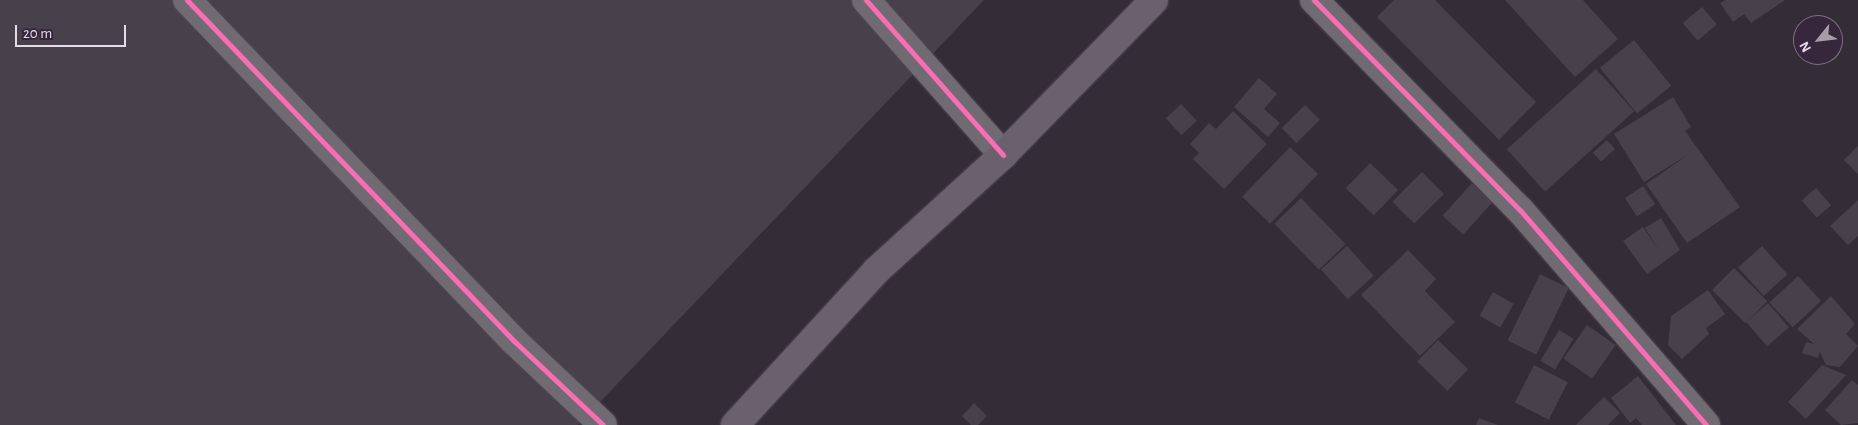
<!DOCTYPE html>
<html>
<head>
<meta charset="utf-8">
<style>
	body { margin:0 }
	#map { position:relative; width:1858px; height:425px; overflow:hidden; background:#342c37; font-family:"Alegreya Sans",sans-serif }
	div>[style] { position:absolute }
	.building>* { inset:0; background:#48414b; transform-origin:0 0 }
	.roads { filter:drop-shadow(0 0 1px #504852) drop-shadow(0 0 1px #504852) }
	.street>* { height:28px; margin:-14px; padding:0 14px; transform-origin:14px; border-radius:14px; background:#706a72 }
	.highway>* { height:28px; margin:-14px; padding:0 14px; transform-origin:14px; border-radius:14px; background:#6b616e }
	.cycleway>* { height:5px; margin:-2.5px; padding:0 2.5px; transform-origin:2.5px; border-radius:2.5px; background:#f96db3 }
	span { translate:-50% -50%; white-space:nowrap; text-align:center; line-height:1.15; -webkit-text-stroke:4.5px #37273c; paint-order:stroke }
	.north { position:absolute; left:1793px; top:15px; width:50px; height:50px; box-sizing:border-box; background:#37273c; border:1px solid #7d6f81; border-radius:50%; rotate:241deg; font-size:14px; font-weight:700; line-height:20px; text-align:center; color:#e5dae8 }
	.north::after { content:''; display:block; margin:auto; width:18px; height:22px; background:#a79daa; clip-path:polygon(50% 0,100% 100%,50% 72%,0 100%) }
	.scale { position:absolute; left:15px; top:25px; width:111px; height:22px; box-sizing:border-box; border:2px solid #e5dae8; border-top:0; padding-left:6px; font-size:15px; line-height:18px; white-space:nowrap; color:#e5dae8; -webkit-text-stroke:4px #37273c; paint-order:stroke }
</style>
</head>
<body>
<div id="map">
	<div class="building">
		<div style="clip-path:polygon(0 0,984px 0,578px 425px,0 425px)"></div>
		<div style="clip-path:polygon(1394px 0,1435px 0,1536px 102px,1499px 140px,1377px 17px)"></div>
		<div style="clip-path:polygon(1505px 0,1583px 0,1618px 39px,1575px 77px)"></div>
		<div style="clip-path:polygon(1726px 0,1785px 0,1751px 23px,1744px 14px,1733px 22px,1720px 3px)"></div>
		<div style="left:1702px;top:7px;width:23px;height:25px;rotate:50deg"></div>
		<div style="left:1634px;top:40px;width:59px;height:44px;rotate:51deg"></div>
		<div style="left:1596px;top:69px;width:57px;height:120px;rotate:48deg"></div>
		<div style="clip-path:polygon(1259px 78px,1277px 94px,1264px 109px,1280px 123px,1268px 137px,1234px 107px)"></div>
		<div style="clip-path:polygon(1673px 97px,1691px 127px,1685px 131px,1740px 207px,1687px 243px,1646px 184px,1692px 152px,1644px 182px,1614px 134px)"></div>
		<div style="left:1181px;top:104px;width:23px;height:21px;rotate:47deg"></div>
		<div style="left:1305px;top:105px;width:21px;height:33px;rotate:45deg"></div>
		<div style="clip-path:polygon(1233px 111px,1267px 144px,1224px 189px,1193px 159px,1199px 153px,1190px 144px,1209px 123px,1216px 129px)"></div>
		<div style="left:1607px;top:140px;width:12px;height:19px;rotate:48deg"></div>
		<div style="clip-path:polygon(1858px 146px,1858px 174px,1844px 160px)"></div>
		<div style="left:1290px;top:147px;width:39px;height:69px;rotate:44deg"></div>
		<div style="left:1370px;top:163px;width:39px;height:35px;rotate:44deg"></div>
		<div style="left:1422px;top:172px;width:31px;height:42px;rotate:45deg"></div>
		<div style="left:1472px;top:183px;width:28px;height:44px;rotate:42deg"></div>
		<div style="left:1643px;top:186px;width:22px;height:22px;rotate:56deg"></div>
		<div style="left:1816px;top:188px;width:23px;height:19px;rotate:49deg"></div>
		<div style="left:1301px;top:198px;width:64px;height:37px;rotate:46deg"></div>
		<div style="clip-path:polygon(1858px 200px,1858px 236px,1848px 245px,1830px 226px)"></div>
		<div style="clip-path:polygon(1661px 218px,1680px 250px,1647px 274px,1623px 241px,1643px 227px,1660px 252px,1645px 228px)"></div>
		<div style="left:1347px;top:246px;width:40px;height:35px;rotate:48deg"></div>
		<div style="left:1762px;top:246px;width:38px;height:32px;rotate:48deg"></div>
		<div style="clip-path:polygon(1408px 250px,1436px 279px,1425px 291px,1455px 322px,1420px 356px,1361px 295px)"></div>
		<div style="left:1734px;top:268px;width:47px;height:31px;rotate:45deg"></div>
		<div style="left:1540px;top:274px;width:32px;height:74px;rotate:26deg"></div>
		<div style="left:1798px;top:276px;width:34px;height:39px;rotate:47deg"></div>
		<div style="clip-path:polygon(1708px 290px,1725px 314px,1706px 328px,1709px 334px,1682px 359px,1668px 345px,1671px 316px)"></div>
		<div style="left:1493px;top:292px;width:24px;height:27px;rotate:30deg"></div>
		<div style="clip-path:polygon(1831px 296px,1855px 324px,1846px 334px,1858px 346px,1840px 367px,1826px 365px,1820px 352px,1818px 358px,1802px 353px,1806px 342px,1814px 344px,1797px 329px)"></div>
		<div style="left:1768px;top:303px;width:32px;height:29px;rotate:49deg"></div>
		<div style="left:1587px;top:325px;width:35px;height:41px;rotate:35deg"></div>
		<div style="left:1559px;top:330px;width:17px;height:36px;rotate:31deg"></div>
		<div style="left:1438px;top:340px;width:42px;height:30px;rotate:44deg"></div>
		<div style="left:1534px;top:365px;width:38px;height:42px;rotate:27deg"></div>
		<div style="clip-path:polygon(1822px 365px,1846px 375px,1806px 419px,1788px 402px)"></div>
		<div style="clip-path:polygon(1638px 376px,1676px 425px,1642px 425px,1636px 418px,1630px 423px,1611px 398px)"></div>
		<div style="clip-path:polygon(1852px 380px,1858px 385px,1858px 423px,1841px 425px,1825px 410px)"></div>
		<div style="clip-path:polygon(1604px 397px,1620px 413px,1608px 425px,1576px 425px)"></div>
		<div style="clip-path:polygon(974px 403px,987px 416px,978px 425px,971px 425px,962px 416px)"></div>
		<div style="clip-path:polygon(1479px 418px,1498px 425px,1476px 425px)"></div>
	</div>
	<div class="roads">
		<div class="street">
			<div style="left:187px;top:0;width:472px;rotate:46.2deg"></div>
			<div style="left:514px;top:341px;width:122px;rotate:43.3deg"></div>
			<div style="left:866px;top:0;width:207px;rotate:48.5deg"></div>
			<div style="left:1314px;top:0;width:294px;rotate:45.6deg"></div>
			<div style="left:1520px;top:210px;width:284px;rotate:49.1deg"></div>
		</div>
		<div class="highway">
			<div style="left:735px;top:425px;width:209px;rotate:-47.5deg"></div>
			<div style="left:876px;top:271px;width:172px;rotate:-42.4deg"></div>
			<div style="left:1003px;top:155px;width:216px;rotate:-45.7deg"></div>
		</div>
	</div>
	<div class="cycleway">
		<div style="left:187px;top:0;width:472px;rotate:46.2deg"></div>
		<div style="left:514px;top:341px;width:122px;rotate:43.3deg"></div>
		<div style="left:866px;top:0;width:207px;rotate:48.5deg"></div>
		<div style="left:1314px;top:0;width:294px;rotate:45.6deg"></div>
		<div style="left:1520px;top:210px;width:284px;rotate:49.1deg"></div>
	</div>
	<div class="north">N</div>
	<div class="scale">20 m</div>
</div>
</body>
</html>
